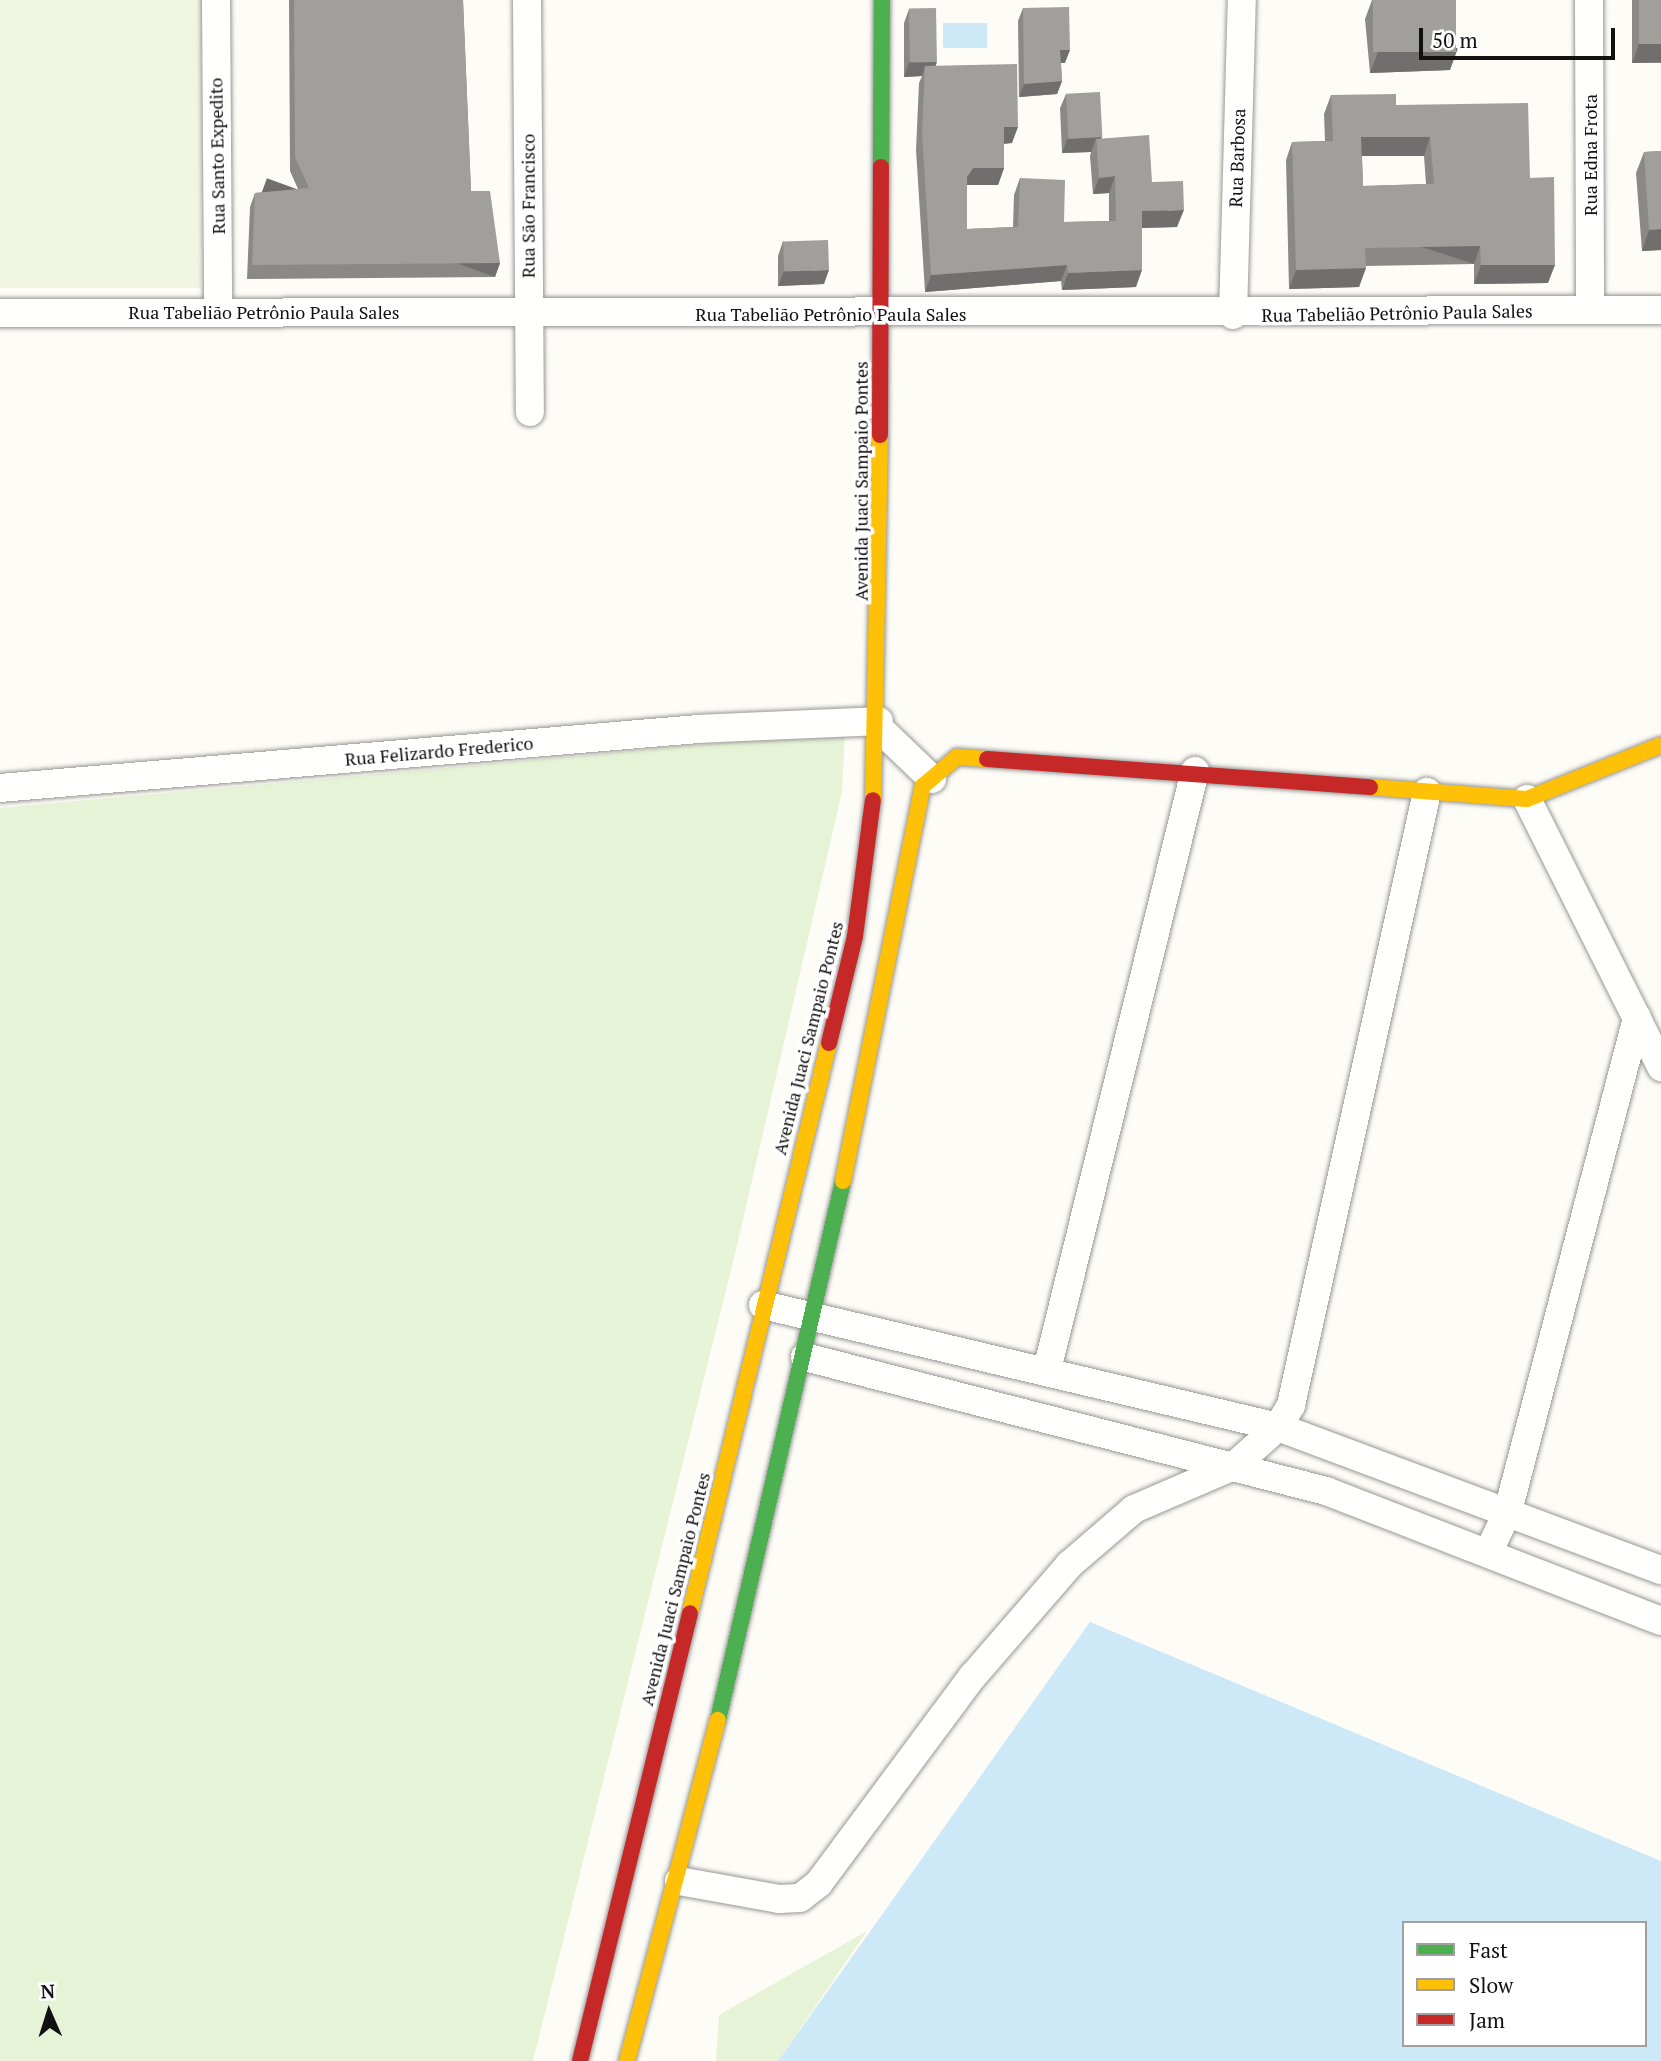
<!DOCTYPE html>
<html>
<head>
<meta charset="utf-8">
<style>
	body { margin:0 }
	#map { position:relative; width:1661px; height:2061px; overflow:hidden; background:#fdfcf7; font-family:"PT Serif",serif }
	div>[style] { position:absolute }
	.green>* { inset:0; background:#e7f3d7 }
	.pitch>* { inset:0; background:#f0f6e1; transform-origin:0 0 }
	.water>* { inset:0; background:#cde8f7; transform-origin:0 0 }
	.roads { filter:drop-shadow(0 0 2px #979795) drop-shadow(0 0 2px #979795) }
	.street>* { height:28px; margin:-14px; padding:0 14px; transform-origin:14px; border-radius:14px; background:#fffffe }
	.fast>* { height:16px; margin:-8px; padding:0 8px; transform-origin:8px; border-radius:8px; background:#4caf50 }
	.slow>* { height:16px; margin:-8px; padding:0 8px; transform-origin:8px; border-radius:8px; background:#ffc107 }
	.jam>* { height:16px; margin:-8px; padding:0 8px; transform-origin:8px; border-radius:8px; background:#c62828 }
	.wall>* { inset:0; background:#8a8986; transform-origin:0 0 }
	.shaded-wall>* { inset:0; background:#716f6d; transform-origin:0 0 }
	.building>* { inset:0; background:#a19f9c; transform-origin:0 0 }
	span { translate:-50% -50%; white-space:nowrap; text-align:center; line-height:1.15; -webkit-text-stroke:7px #fff; paint-order:stroke }
	.street-label { font-size:18px; color:#111 }
	.legend { position:absolute; left:1402px; top:1921px; width:245px; height:126px; box-sizing:border-box; background:#fff; border:2px solid #a0a0a0; margin:0; padding:9px 12px; list-style:none; font-size:21px; color:#111 }
	.legend li { display:flex; align-items:center; gap:14px; height:35px }
	.legend b { width:35px; border:2px solid #a0a0a0 }
	.north { position:absolute; left:14px; top:1977px; width:70px; height:70px; -webkit-text-stroke:5px #fff; paint-order:stroke; rotate:357deg; font-size:19px; font-weight:700; line-height:28px; text-align:center; color:#111 }
	.north::after { content:''; display:block; margin:auto; width:24px; height:32px; background:#111; clip-path:polygon(50% 0,100% 100%,50% 72%,0 100%) }
	.scale { position:absolute; left:1419px; top:28px; width:196px; height:32px; box-sizing:border-box; border:4px solid #111; border-top:0; padding-left:9px; font-size:21px; line-height:24px; white-space:nowrap; color:#111; -webkit-text-stroke:5px #fff; paint-order:stroke }
</style>
</head>
<body>
<div id="map">
	<div class="green">
		<div style="clip-path:polygon(845px 732px,842px 792px,734px 1258px,533px 2061px,0 2061px,0 808px)"></div>
		<div style="clip-path:polygon(867px 1931px,778px 2061px,716px 2061px,719px 2015px)"></div>
	</div>
	<div class="pitch">
		<div style="left:0;top:0;width:201px;height:288px"></div>
	</div>
	<div class="water">
		<div style="left:943px;top:23px;width:44px;height:25px"></div>
		<div style="clip-path:polygon(evenodd,1090px 1622px,1661px 1861px,1661px 2061px,778px 2061px,1090px 1622px,1404px 1923px,1645px 1923px,1645px 2045px,1404px 2045px,1404px 1923px)"></div>
	</div>
	<div class="roads">
		<div class="street">
			<div style="left:216px;top:0;width:312px;rotate:89.6deg"></div>
			<div style="left:527px;top:0;width:412px;rotate:89.6deg"></div>
			<div style="left:1589px;top:0;width:310px;rotate:89.8deg"></div>
			<div style="left:0;top:313px;width:1661px;rotate:-0.1deg"></div>
			<div style="left:1233px;top:315px;width:315px;rotate:-88.4deg"></div>
			<div style="left:878px;top:727px;width:75px;rotate:43.9deg"></div>
			<div style="left:0;top:788px;width:700px;rotate:-4.83deg"></div>
			<div style="left:698px;top:729px;width:181px;rotate:-2.5deg"></div>
			<div style="left:1527px;top:799px;width:300px;rotate:63.4deg"></div>
			<div style="left:763px;top:1305px;width:529px;rotate:13.33deg"></div>
			<div style="left:1278px;top:1427px;width:409px;rotate:20.5deg"></div>
			<div style="left:805px;top:1357px;width:538px;rotate:14.42deg"></div>
			<div style="left:1326px;top:1491px;width:359px;rotate:21.2deg"></div>
			<div style="left:1047px;top:1370px;width:617px;rotate:-76.12deg"></div>
			<div style="left:1489px;top:1551px;width:44px;rotate:-64.6deg"></div>
			<div style="left:1508px;top:1511px;width:510px;rotate:-75.34deg"></div>
			<div style="left:679px;top:1881px;width:102px;rotate:10.2deg"></div>
			<div style="left:779px;top:1899px;width:21px;rotate:-3deg"></div>
			<div style="left:800px;top:1898px;width:24px;rotate:-38deg"></div>
			<div style="left:819px;top:1883px;width:258px;rotate:-53.4deg"></div>
			<div style="left:973px;top:1676px;width:147px;rotate:-49.1deg"></div>
			<div style="left:1069px;top:1565px;width:86px;rotate:-40.7deg"></div>
			<div style="left:1134px;top:1509px;width:109px;rotate:-23.3deg"></div>
			<div style="left:1234px;top:1466px;width:59px;rotate:-41.6deg"></div>
			<div style="left:1278px;top:1427px;width:26px;rotate:-59deg"></div>
			<div style="left:1291px;top:1405px;width:628px;rotate:-77.49deg"></div>
		</div>
		<div class="fast">
			<div style="left:881px;top:167px;width:167px;rotate:-89.7deg"></div>
			<div style="left:718px;top:1720px;width:553px;rotate:-76.94deg"></div>
		</div>
		<div class="slow">
			<div style="left:1370px;top:787px;width:157px;rotate:4.4deg"></div>
			<div style="left:1527px;top:799px;width:144px;rotate:-21.9deg"></div>
			<div style="left:873px;top:800px;width:365px;rotate:-88.9deg"></div>
			<div style="left:843px;top:1181px;width:403px;rotate:-78.6deg"></div>
			<div style="left:923px;top:786px;width:45px;rotate:-40.5deg"></div>
			<div style="left:957px;top:757px;width:30px;rotate:4deg"></div>
			<div style="left:690px;top:1613px;width:587px;rotate:-76.3deg"></div>
			<div style="left:627px;top:2061px;width:353px;rotate:-75.1deg"></div>
		</div>
		<div class="jam">
			<div style="left:880px;top:435px;width:268px;rotate:-89.8deg"></div>
			<div style="left:987px;top:759px;width:384px;rotate:4.2deg"></div>
			<div style="left:829px;top:1043px;width:110px;rotate:-76.3deg"></div>
			<div style="left:855px;top:936px;width:137px;rotate:-82.5deg"></div>
			<div style="left:580px;top:2061px;width:461px;rotate:-76.2deg"></div>
		</div>
	</div>
	<div class="wall">
		<div style="clip-path:polygon(289px 0,463px 0,471px 191px,500px 263px,495px 277px,247px 279px,250px 207px,255px 193px,298px 189px,290px 171px)"></div>
		<div style="clip-path:polygon(1372px 0,1456px 0,1450px 70px,1370px 73px,1365px 19px)"></div>
		<div style="left:1632px;top:0;width:29px;height:63px"></div>
		<div style="clip-path:polygon(1023px 8px,1065px 63px,1061px 63px,1062px 81px,1057px 94px,1019px 97px,1018px 21px)"></div>
		<div style="clip-path:polygon(909px 9px,935px 66px,1012px 143px,1004px 144px,1004px 168px,998px 185px,967px 185px,967px 229px,1013px 227px,1014px 195px,1020px 178px,1064px 222px,1109px 221px,1109px 193px,1093px 194px,1090px 156px,1091px 152px,1062px 153px,1060px 108px,1066px 94px,1101px 139px,1152px 182px,1177px 227px,1142px 228px,1136px 287px,1062px 290px,1061px 281px,925px 292px,916px 150px,919px 83px,922px 76px,904px 77px,904px 23px)"></div>
		<div style="clip-path:polygon(evenodd,1331px 95px,1396px 105px,1530px 178px,1548px 283px,1474px 284px,1474px 264px,1366px 266px,1359px 287px,1289px 289px,1286px 160px,1292px 142px,1325px 141px,1324px 114px,1331px 95px,1362px 156px,1424px 156px,1426px 184px,1363px 186px,1362px 156px)"></div>
		<div style="clip-path:polygon(1661px 151px,1661px 250px,1642px 251px,1636px 173px,1644px 152px)"></div>
		<div style="clip-path:polygon(783px 241px,824px 284px,778px 286px,778px 256px)"></div>
	</div>
	<div class="shaded-wall">
		<div style="clip-path:polygon(1639px 44px,1661px 44px,1661px 62px,1632px 63px)"></div>
		<div style="clip-path:polygon(1458px 48px,1450px 70px,1370px 73px,1378px 52px)"></div>
		<div style="clip-path:polygon(1060px 50px,1070px 50px,1065px 63px,1055px 63px)"></div>
		<div style="clip-path:polygon(909px 62px,937px 62px,932px 76px,925px 66px,922px 76px,904px 77px)"></div>
		<div style="clip-path:polygon(1062px 81px,1057px 94px,1019px 97px,1024px 84px)"></div>
		<div style="clip-path:polygon(1004px 127px,1018px 127px,1012px 143px,998px 144px)"></div>
		<div style="clip-path:polygon(1102px 137px,1097px 151px,1096px 139px,1091px 152px,1062px 153px,1067px 139px)"></div>
		<div style="clip-path:polygon(1361px 137px,1430px 137px,1424px 156px,1355px 156px)"></div>
		<div style="clip-path:polygon(973px 168px,1004px 168px,998px 185px,966px 185px,967px 177px)"></div>
		<div style="clip-path:polygon(1115px 176px,1109px 193px,1093px 194px,1099px 178px)"></div>
		<div style="clip-path:polygon(1184px 210px,1177px 227px,1136px 228px,1142px 211px)"></div>
		<div style="clip-path:polygon(1661px 229px,1661px 250px,1642px 251px,1649px 230px)"></div>
		<div style="left:1480px;top:246px;width:19px;height:115px;rotate:108deg"></div>
		<div style="left:500px;top:263px;width:15px;height:248px;rotate:110deg"></div>
		<div style="clip-path:polygon(1067px 265px,1061px 281px,925px 292px,931px 275px)"></div>
		<div style="clip-path:polygon(1481px 265px,1555px 265px,1548px 283px,1474px 284px)"></div>
		<div style="clip-path:polygon(1366px 268px,1359px 287px,1289px 289px,1296px 270px)"></div>
		<div style="clip-path:polygon(829px 270px,824px 284px,778px 286px,784px 271px)"></div>
		<div style="clip-path:polygon(1142px 270px,1136px 287px,1062px 290px,1068px 273px)"></div>
	</div>
	<div class="building">
		<div style="clip-path:polygon(294px 0,463px 0,471px 191px,490px 191px,500px 263px,252px 265px,255px 193px,309px 188px,295px 157px)"></div>
		<div style="left:1373px;top:0;width:83px;height:52px"></div>
		<div style="left:1639px;top:0;width:22px;height:44px"></div>
		<div style="clip-path:polygon(1069px 7px,1070px 50px,1060px 50px,1062px 81px,1024px 84px,1023px 8px)"></div>
		<div style="left:936px;top:8px;width:54px;height:27px;rotate:89deg"></div>
		<div style="clip-path:polygon(1017px 64px,1018px 127px,1004px 127px,1004px 168px,973px 168px,967px 177px,967px 229px,1018px 227px,1020px 178px,1065px 180px,1064px 222px,1116px 221px,1115px 176px,1099px 178px,1096px 139px,1149px 135px,1152px 182px,1183px 181px,1184px 210px,1142px 211px,1142px 270px,1068px 273px,1067px 265px,931px 275px,922px 133px,925px 66px)"></div>
		<div style="left:1100px;top:92px;width:45px;height:34px;rotate:87deg"></div>
		<div style="clip-path:polygon(evenodd,1396px 94px,1396px 105px,1528px 103px,1530px 178px,1554px 177px,1555px 265px,1481px 265px,1480px 246px,1365px 248px,1366px 268px,1296px 270px,1292px 142px,1333px 141px,1331px 95px,1396px 94px,1361px 137px,1430px 137px,1434px 184px,1363px 186px,1361px 137px)"></div>
		<div style="clip-path:polygon(1661px 151px,1661px 229px,1649px 230px,1644px 152px)"></div>
		<div style="left:828px;top:240px;width:30px;height:45px;rotate:88deg"></div>
	</div>
	<div class="street-label">
		<span style="left:1590px;top:155px;rotate:-90deg">Rua Edna Frota</span>
		<span style="left:217px;top:156px;rotate:-91deg">Rua Santo Expedito</span>
		<span style="left:1237px;top:158px;rotate:-88deg">Rua Barbosa</span>
		<span style="left:528px;top:206px;rotate:-90deg">Rua São Francisco</span>
		<span style="left:264px;top:312px">Rua Tabelião Petrônio Paula Sales</span>
		<span style="left:1397px;top:313px;rotate:-1deg">Rua Tabelião Petrônio Paula Sales</span>
		<span style="left:831px;top:314px">Rua Tabelião Petrônio Paula Sales</span>
		<span style="left:861px;top:481px;rotate:-90deg">Avenida Juaci Sampaio Pontes</span>
		<span style="left:439px;top:751px;rotate:-5deg">Rua Felizardo Frederico</span>
		<span style="left:808px;top:1038px;rotate:-76deg">Avenida Juaci Sampaio Pontes</span>
		<span style="left:675px;top:1589px;rotate:-76deg">Avenida Juaci Sampaio Pontes</span>
	</div>
	<ul class="legend">
	<li><b style="height:9px;background:#4caf50"></b>Fast</li>
	<li><b style="height:9px;background:#ffc107"></b>Slow</li>
	<li><b style="height:9px;background:#c62828"></b>Jam</li>
	</ul>
	<div class="north">N</div>
	<div class="scale">50 m</div>
</div>
</body>
</html>
